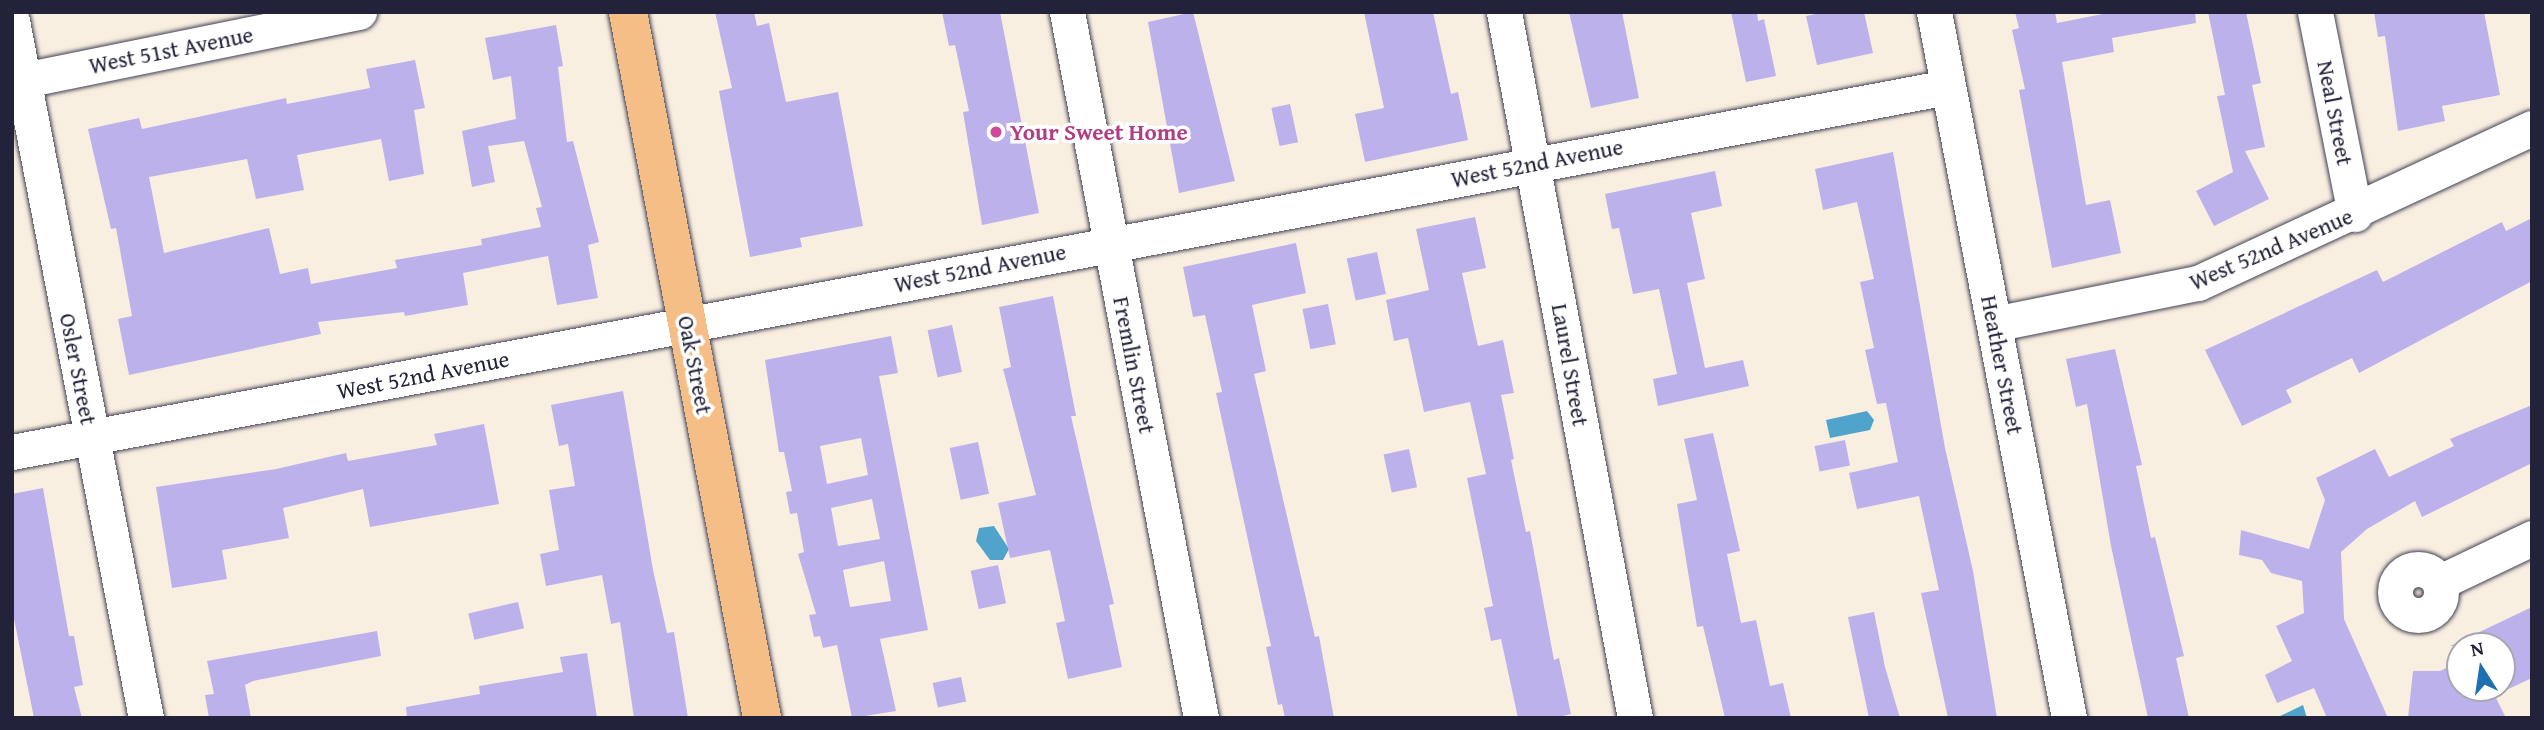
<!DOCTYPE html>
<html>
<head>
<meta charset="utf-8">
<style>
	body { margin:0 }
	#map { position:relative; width:2544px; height:730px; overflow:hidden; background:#f9efe1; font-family:"Gentium Book Plus",serif }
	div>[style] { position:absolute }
	.water>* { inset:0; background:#50a4cc }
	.building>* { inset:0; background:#bdb1ec; transform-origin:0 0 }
	.roads { filter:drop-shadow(0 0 2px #424154) drop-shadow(0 0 2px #424154) }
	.minor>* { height:35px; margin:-17.5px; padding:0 17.5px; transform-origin:17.5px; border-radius:17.5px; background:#fff }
	.minor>.ring { margin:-17.5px; padding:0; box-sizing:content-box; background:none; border:35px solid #fff; border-radius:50% }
	.major>* { height:38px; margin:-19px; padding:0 19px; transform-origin:19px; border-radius:19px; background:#f6be87 }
	.dots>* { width:19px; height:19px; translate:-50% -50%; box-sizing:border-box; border:4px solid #fff; border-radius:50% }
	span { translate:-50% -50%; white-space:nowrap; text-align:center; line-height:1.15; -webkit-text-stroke:7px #fff; paint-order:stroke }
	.street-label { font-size:23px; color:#22223b }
	.hotel-label { font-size:23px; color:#b23c85; font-weight:700 }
	.left { translate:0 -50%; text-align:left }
	.frame { position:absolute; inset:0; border:14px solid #22223b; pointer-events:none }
	.north { position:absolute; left:2446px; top:632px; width:70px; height:70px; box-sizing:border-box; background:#fff; border:2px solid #a7a7b1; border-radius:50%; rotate:348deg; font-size:19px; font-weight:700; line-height:28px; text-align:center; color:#22223b }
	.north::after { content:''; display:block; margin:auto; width:24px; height:32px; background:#1f6fb2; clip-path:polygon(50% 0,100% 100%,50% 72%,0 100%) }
</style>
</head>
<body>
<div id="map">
	<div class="water">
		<div style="clip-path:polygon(1867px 411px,1874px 420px,1870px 430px,1830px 438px,1826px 420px)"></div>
		<div style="clip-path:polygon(994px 526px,1009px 549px,1003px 560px,990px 560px,976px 541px,979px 528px)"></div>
		<div style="clip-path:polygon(2303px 705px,2307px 718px,2278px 718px,2278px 717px)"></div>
	</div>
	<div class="building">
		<div style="clip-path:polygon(715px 12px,754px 12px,757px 26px,769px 23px,786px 102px,838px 92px,863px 226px,800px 238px,802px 247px,750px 257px,719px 91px,732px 88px)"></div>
		<div style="clip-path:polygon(942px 12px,1000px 12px,1039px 213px,982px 225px,963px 112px,969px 111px,955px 45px,949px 46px)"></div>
		<div style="clip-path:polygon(1193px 12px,1235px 181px,1179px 193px,1148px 22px)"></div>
		<div style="clip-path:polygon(1364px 12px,1433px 12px,1451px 94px,1458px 92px,1468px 140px,1365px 162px,1355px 114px,1384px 108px)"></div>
		<div style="clip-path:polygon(1569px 12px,1622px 12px,1639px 98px,1591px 108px)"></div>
		<div style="clip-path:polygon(1731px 12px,1757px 12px,1758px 21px,1764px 19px,1776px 76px,1746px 82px)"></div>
		<div style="clip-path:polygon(1826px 12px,1864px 12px,1873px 53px,1817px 65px,1806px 16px)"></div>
		<div style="clip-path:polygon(2015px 12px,2055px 12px,2057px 23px,2113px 12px,2195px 12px,2196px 23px,2112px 38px,2114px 52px,2062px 62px,2086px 205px,2110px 200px,2121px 253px,2052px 268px,2019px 90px,2025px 89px,2012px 30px,2019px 28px)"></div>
		<div style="clip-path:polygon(2208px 12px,2246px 12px,2261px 83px,2252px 85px,2265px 147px,2245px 151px,2269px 199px,2214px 226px,2196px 191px,2233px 172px,2217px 96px,2225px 95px)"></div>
		<div style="clip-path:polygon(2374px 12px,2484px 12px,2500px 95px,2442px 106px,2445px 121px,2398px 131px,2385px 36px,2378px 37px)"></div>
		<div style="clip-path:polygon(556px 25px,563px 66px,558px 67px,567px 142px,573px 141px,599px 242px,588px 245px,598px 298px,557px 305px,548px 256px,463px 273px,468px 305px,405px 316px,404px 312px,318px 322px,321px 334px,129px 375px,118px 319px,132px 316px,116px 228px,111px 229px,88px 129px,139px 118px,142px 129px,286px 98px,287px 104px,370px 88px,366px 69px,415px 60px,425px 108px,414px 110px,424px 174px,389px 181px,381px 139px,297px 155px,304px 190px,256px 199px,247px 159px,149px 177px,164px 253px,269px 228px,280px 274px,308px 268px,311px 284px,397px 268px,395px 260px,482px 245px,481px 239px,541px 227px,536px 208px,542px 207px,524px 141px,488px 146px,495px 182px,472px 187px,462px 131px,516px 119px,511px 76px,493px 80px,485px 38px)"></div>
		<div style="left:1290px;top:104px;width:39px;height:19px;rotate:78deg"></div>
		<div style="clip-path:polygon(1893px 152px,1945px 448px,1973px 571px,1997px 718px,1948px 718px,1921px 593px,1939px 590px,1919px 496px,1857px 509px,1849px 473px,1898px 462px,1886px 403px,1877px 404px,1865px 350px,1874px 348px,1860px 282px,1874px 279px,1857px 202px,1823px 210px,1815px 169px)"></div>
		<div style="clip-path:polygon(1715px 171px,1722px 206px,1691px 213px,1705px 279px,1687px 283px,1705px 368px,1743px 360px,1749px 386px,1658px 406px,1653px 379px,1677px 374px,1659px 289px,1633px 294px,1619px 228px,1612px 229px,1605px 194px)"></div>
		<div style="clip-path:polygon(1475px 217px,1486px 268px,1462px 273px,1478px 346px,1503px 340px,1514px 393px,1501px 395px,1514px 459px,1511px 460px,1526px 532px,1530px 531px,1554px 660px,1559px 658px,1571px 714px,1554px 718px,1518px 718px,1501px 639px,1491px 641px,1484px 608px,1493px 606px,1467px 478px,1486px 474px,1470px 402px,1424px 412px,1408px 338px,1394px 341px,1386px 300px,1429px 290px,1416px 229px)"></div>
		<div style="clip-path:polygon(2532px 218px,2532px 281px,2359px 373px,2352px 358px,2286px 390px,2292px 402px,2242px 426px,2205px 350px,2377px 270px,2383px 282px,2502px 222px,2506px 231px)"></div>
		<div style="clip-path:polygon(1296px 243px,1306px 293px,1252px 305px,1266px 371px,1254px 374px,1315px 637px,1319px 636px,1334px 718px,1285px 718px,1282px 704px,1278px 705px,1266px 647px,1271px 646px,1216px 393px,1222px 392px,1205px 315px,1193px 317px,1183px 267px)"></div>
		<div style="left:1377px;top:252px;width:43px;height:31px;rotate:78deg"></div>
		<div style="clip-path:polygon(1053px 296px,1076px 416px,1071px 416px,1114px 604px,1109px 605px,1122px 667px,1068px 679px,1056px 623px,1065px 621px,1050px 550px,1010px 558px,998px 503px,1036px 495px,1003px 369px,1011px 367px,999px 307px)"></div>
		<div style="left:1328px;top:304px;width:41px;height:26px;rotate:79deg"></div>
		<div style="left:952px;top:325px;width:48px;height:25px;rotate:78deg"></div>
		<div style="clip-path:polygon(evenodd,891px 336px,898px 373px,879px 376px,928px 630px,880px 639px,896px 711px,852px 718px,837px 645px,823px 648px,820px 636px,814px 637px,809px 615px,816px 614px,798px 554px,804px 552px,797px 513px,790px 514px,786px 492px,792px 491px,784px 452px,779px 452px,765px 360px,891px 336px,861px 438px,868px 475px,827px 484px,820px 446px,861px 438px,891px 336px,872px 499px,880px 539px,838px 546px,831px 508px,872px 499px,891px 336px,884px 561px,891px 601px,850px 607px,843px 570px,884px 561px)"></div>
		<div style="clip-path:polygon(2115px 349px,2142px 465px,2136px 466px,2151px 538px,2155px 537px,2184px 656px,2176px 658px,2189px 718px,2148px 718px,2111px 546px,2087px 404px,2076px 407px,2066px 359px)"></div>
		<div style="clip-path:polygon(623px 391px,653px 570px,667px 633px,674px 632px,688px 718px,634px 718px,620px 622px,611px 624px,602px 575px,546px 586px,540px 554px,559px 550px,549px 490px,575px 486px,568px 444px,559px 446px,551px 405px)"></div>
		<div style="clip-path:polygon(2532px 405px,2532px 463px,2422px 517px,2415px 501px,2367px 529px,2341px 552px,2344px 619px,2388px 718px,2327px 718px,2314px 688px,2277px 703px,2265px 675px,2292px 661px,2276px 626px,2304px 613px,2302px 581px,2271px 573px,2262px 560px,2239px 555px,2241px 530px,2309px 549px,2325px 500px,2316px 478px,2375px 449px,2389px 477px,2454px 446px,2450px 439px)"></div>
		<div style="clip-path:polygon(484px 424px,499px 504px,370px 527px,363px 489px,283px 508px,289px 538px,222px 550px,227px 579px,172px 588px,156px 487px,276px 469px,346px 453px,348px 461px,437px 445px,434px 434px)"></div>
		<div style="clip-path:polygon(1713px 433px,1740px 551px,1727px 554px,1741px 623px,1756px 620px,1770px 686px,1783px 683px,1791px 718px,1725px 718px,1703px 626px,1697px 627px,1677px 504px,1697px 500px,1684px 439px)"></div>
		<div style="left:1845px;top:440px;width:26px;height:31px;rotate:79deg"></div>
		<div style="left:978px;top:442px;width:53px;height:29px;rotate:78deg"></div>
		<div style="left:1409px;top:449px;width:39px;height:26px;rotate:78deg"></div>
		<div style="clip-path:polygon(43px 488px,69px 636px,74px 636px,83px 685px,74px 687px,82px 718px,34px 718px,12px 609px,12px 494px)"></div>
		<div style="left:998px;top:565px;width:39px;height:28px;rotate:78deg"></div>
		<div style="left:518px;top:602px;width:27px;height:51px;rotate:77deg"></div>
		<div style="clip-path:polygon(2532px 607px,2532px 678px,2502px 692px,2502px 646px,2450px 646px)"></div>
		<div style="clip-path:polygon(1874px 612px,1885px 667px,1900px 718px,1869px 718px,1848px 617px)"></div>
		<div style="clip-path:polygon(377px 631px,381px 656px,253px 681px,245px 685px,251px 718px,209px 718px,205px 695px,214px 694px,207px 661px)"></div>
		<div style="clip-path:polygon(587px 653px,597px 718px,407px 718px,406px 707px,480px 694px,479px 686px,563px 672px,560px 657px)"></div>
		<div style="clip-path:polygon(2460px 661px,2460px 688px,2491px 688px,2506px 718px,2408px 718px,2413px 671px,2440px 671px)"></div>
		<div style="left:961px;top:677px;width:25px;height:29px;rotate:78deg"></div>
	</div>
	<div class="roads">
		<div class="minor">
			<div style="left:1067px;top:12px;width:719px;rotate:79.25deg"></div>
			<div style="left:1504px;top:12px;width:718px;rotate:79.49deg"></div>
			<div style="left:1934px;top:12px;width:719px;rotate:79.17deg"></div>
			<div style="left:2315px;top:12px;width:206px;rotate:78.8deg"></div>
			<div style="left:12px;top:21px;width:710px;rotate:79.12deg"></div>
			<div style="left:24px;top:80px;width:342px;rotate:-11.5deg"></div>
			<div style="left:1994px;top:324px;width:208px;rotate:-11.4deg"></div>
			<div style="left:2198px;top:283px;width:368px;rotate:-24.9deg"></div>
			<div style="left:12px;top:452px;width:1970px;rotate:-10.68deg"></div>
			<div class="ring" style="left:2395px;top:569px;width:11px;height:11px"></div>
			<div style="left:2440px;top:582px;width:102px;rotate:-25.6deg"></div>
		</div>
		<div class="major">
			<div style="left:628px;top:12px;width:719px;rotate:79.25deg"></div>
		</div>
	</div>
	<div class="dots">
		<div style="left:996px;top:132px;background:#d1479c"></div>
	</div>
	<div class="street-label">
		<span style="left:171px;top:50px;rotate:-11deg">West 51st Avenue</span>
		<span style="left:2335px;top:113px;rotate:79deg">Neal Street</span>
		<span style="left:1537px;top:163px;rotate:-11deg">West 52nd Avenue</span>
		<span style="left:2271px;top:249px;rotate:-23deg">West 52nd Avenue</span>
		<span style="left:980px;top:268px;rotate:-11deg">West 52nd Avenue</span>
		<span style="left:695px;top:365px;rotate:79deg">Oak Street</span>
		<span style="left:1134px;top:365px;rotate:79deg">Fremlin Street</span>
		<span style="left:1570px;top:365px;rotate:80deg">Laurel Street</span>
		<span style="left:2002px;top:365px;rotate:79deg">Heather Street</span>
		<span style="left:78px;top:369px;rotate:79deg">Osler Street</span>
		<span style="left:423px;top:375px;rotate:-11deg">West 52nd Avenue</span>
	</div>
	<div class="hotel-label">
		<span class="left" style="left:1010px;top:132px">Your Sweet Home</span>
	</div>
	<div class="frame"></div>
	<div class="north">N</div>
</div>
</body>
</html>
